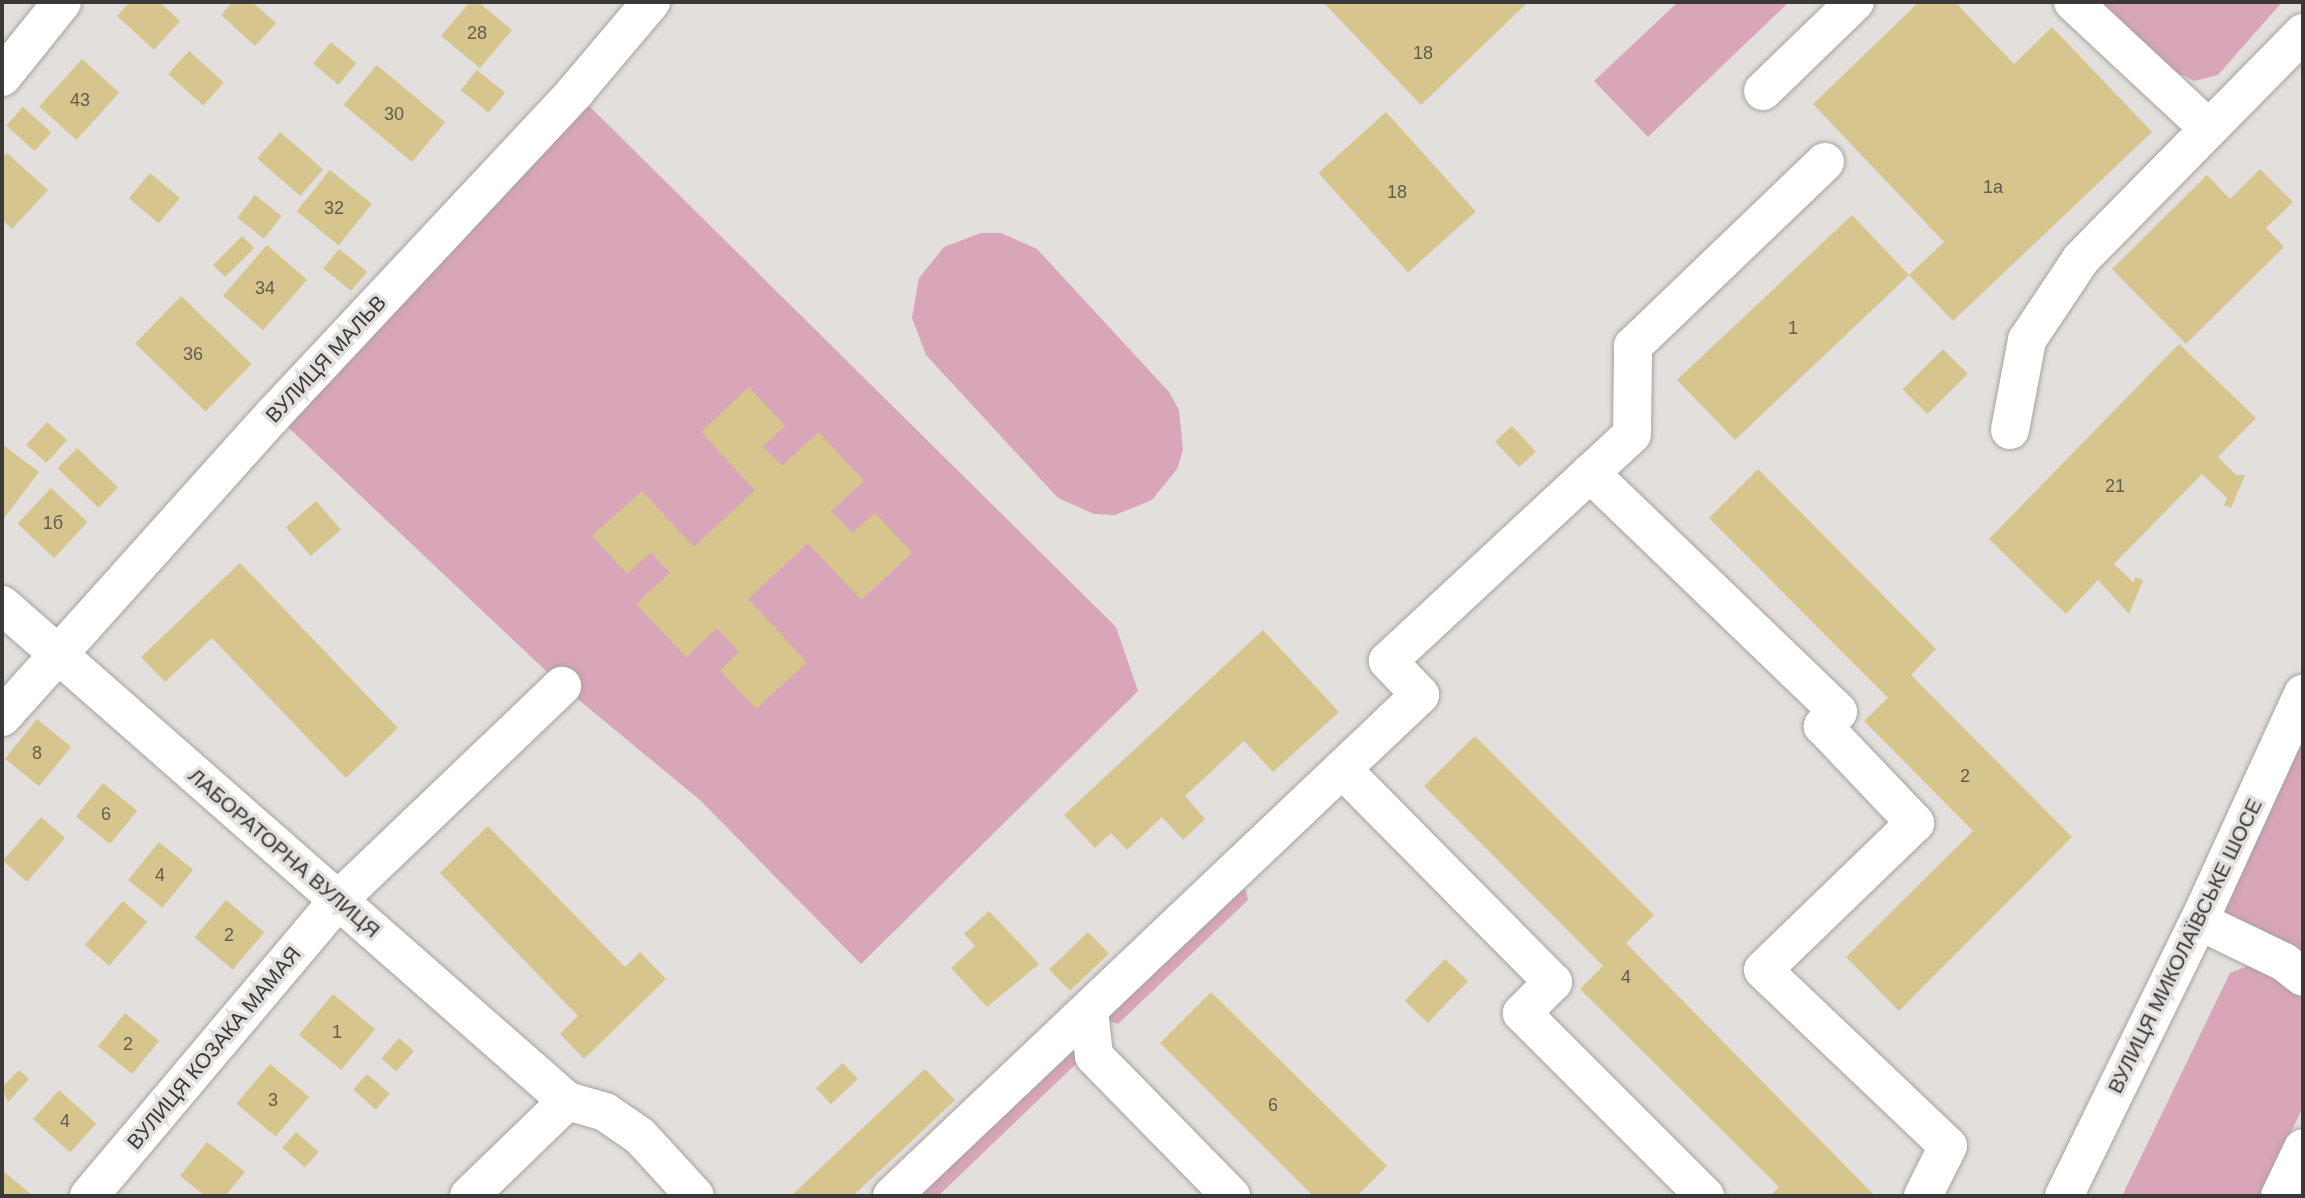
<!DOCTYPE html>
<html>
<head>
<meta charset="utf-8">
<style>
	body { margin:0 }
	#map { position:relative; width:2305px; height:1198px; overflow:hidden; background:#e2dfdc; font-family:Helvetica,sans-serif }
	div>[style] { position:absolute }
	.green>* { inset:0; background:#d9a5b8 }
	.building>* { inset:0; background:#d6c68e; transform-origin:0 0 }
	.roads { filter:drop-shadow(0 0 2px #a5a19f) drop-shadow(0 0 2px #a5a19f) }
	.minor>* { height:38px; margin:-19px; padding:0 19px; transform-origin:19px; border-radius:19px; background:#fff }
	.major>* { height:38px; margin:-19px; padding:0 19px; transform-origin:19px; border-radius:19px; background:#fff }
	span { translate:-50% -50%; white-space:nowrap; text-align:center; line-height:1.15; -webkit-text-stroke:7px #e2dfdc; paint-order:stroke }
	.number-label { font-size:18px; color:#615c4e }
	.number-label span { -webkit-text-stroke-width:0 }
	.street-label { font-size:21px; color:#3a3938 }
	.frame { position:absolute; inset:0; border:4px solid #3a3938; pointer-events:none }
</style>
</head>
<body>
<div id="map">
	<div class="green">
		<div style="clip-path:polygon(1678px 2px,1789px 2px,1648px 137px,1594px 81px)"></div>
		<div style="clip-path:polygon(2100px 2px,2282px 2px,2218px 75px,2194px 81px,2176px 72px)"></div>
		<div style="clip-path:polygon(575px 92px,1116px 627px,1138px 691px,861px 964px,701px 801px,562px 686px,274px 414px)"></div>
		<div style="clip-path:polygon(981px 233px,1001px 233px,1037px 249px,1169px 392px,1179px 410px,1183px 450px,1177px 469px,1152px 500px,1115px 515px,1094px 514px,1058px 498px,926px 355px,912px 318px,919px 278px,944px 247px)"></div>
		<div style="clip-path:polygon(2303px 694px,2303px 977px,2199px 921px)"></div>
		<div style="clip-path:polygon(1237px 888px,1246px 890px,1248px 900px,1118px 1024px,1109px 1021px,1107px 1013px)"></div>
		<div style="clip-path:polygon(2250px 965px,2303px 995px,2303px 1107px,2260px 1196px,2122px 1196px,2230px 973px)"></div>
		<div style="clip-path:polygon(1067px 1051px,1075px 1054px,1078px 1062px,938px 1196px,916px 1196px)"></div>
	</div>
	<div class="building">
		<div style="clip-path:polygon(130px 2px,159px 2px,180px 21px,154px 50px,117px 16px)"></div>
		<div style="clip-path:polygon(233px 2px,252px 2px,276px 23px,255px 46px,221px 15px)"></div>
		<div style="clip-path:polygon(470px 2px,478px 2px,512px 30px,480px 68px,441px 36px)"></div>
		<div style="clip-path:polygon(1323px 2px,1528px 2px,1421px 105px)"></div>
		<div style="clip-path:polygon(1919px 2px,1955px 2px,2014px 64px,2052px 27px,2152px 132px,1953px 321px,1909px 275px,1735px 440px,1677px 380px,1852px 215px,1909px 275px,1944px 242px,1813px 104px)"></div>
		<div style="left:331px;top:42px;width:33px;height:28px;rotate:40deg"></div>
		<div style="left:189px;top:51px;width:47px;height:31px;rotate:42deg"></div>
		<div style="left:82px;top:59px;width:50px;height:64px;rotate:42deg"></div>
		<div style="left:377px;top:65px;width:89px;height:52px;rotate:40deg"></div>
		<div style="left:477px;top:70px;width:36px;height:26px;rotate:39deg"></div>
		<div style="left:23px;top:107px;width:38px;height:25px;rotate:42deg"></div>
		<div style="left:1386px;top:112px;width:134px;height:91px;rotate:48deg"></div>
		<div style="left:280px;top:132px;width:57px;height:35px;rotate:41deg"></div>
		<div style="clip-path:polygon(7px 153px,48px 190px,12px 229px,2px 219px,2px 158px)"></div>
		<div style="clip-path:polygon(2260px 169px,2293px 202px,2266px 228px,2284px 247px,2186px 344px,2112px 269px,2207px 175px,2230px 199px)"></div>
		<div style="left:330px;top:170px;width:54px;height:53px;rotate:39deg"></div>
		<div style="left:150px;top:173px;width:39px;height:33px;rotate:40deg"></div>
		<div style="left:255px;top:195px;width:34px;height:29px;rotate:38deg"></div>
		<div style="left:242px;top:236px;width:17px;height:41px;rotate:45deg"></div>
		<div style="left:267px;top:245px;width:53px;height:67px;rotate:41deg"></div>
		<div style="left:339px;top:249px;width:36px;height:25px;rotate:39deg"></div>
		<div style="left:181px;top:296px;width:98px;height:66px;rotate:44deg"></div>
		<div style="clip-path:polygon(2179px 344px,2256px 418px,2218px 457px,2236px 475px,2245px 475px,2231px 508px,2224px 505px,2227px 498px,2202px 474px,2114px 564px,2134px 583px,2135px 577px,2143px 580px,2129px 614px,2098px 580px,2066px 614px,1989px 539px)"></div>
		<div style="left:1943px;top:349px;width:35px;height:57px;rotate:45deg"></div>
		<div style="clip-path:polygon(749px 387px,785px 426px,763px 447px,782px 466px,819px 432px,864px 481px,831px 511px,852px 533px,875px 513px,912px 553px,861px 600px,808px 543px,748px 599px,807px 662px,756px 709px,720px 670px,739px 652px,717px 628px,686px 657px,636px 604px,670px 573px,651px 552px,627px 574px,592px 536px,642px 491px,694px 547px,755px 490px,701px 432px)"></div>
		<div style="left:47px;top:422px;width:27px;height:31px;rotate:42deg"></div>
		<div style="left:1512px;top:426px;width:35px;height:23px;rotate:47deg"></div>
		<div style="clip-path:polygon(2px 444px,39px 472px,4px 518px,2px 516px)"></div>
		<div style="left:77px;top:448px;width:57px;height:28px;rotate:44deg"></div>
		<div style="clip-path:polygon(1758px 469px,1936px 649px,1911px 675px,2072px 837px,1899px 1011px,1846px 957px,1973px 831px,1864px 721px,1888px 698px,1709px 518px)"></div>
		<div style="left:51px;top:488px;width:50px;height:49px;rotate:43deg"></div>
		<div style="left:316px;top:501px;width:38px;height:40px;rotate:49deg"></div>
		<div style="clip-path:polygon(240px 563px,398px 728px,346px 778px,212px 638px,165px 682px,141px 657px)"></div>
		<div style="clip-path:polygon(1263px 630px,1339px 712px,1273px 772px,1244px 741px,1185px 796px,1205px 819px,1183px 840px,1162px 817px,1127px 850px,1111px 833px,1095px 848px,1064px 815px)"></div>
		<div style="left:37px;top:719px;width:44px;height:51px;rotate:39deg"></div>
		<div style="clip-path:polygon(1475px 736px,1654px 915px,1626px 943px,1875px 1196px,1770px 1196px,1779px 1187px,1580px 989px,1603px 966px,1424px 786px)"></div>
		<div style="left:103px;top:783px;width:44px;height:43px;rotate:39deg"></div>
		<div style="left:41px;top:817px;width:32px;height:58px;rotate:41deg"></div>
		<div style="clip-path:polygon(488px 826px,625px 967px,640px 952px,666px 979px,584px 1059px,560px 1034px,578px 1016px,440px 873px)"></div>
		<div style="left:159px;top:842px;width:44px;height:49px;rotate:39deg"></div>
		<div style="left:226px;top:900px;width:50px;height:49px;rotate:40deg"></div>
		<div style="left:123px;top:901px;width:32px;height:58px;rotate:41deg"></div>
		<div style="clip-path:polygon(989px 911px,1039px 964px,987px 1007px,951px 968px,975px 946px,964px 934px)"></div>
		<div style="left:1088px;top:932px;width:30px;height:54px;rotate:46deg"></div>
		<div style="left:1445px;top:959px;width:32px;height:58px;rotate:44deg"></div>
		<div style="clip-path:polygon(1211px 992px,1387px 1166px,1357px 1196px,1313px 1196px,1160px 1043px)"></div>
		<div style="left:333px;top:994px;width:55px;height:53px;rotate:40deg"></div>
		<div style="left:125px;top:1013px;width:44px;height:43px;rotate:39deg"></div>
		<div style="left:399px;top:1038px;width:20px;height:27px;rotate:41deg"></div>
		<div style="left:843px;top:1063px;width:22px;height:37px;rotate:47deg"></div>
		<div style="left:270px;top:1064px;width:51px;height:52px;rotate:40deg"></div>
		<div style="clip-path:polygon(925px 1069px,955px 1100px,853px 1196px,791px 1196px)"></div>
		<div style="clip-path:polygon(19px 1070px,29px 1079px,8px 1102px,2px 1088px)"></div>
		<div style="left:367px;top:1074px;width:30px;height:21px;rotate:41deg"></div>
		<div style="left:59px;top:1090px;width:50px;height:39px;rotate:42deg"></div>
		<div style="left:296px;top:1132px;width:30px;height:21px;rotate:41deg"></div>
		<div style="clip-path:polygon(207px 1142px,245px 1172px,225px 1196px,205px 1196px,180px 1176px)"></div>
		<div style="clip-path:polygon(2px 1170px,32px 1195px,30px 1196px,2px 1196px)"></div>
	</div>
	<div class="roads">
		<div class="minor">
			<div style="left:2073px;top:2px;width:185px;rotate:43deg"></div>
			<div style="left:2px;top:77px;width:96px;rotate:-51.3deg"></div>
			<div style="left:1763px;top:91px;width:128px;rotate:-44.1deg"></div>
			<div style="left:2010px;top:430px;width:92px;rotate:-79.3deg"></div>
			<div style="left:2027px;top:340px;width:97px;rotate:-56.3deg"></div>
			<div style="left:2081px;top:259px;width:317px;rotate:-45.5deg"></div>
			<div style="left:1590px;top:473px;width:344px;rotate:43.9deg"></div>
			<div style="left:1838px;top:712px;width:21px;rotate:137deg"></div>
			<div style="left:1823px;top:726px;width:134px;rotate:46.5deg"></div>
			<div style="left:1915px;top:823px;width:211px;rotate:136deg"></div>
			<div style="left:1763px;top:970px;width:255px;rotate:43.6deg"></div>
			<div style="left:1948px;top:1146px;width:56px;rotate:116.6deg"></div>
			<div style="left:2px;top:605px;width:752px;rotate:41.28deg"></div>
			<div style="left:567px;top:1101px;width:40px;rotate:16deg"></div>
			<div style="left:605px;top:1112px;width:42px;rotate:34.4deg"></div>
			<div style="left:640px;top:1136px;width:81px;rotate:47.5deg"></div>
			<div style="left:2px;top:717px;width:407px;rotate:-48.1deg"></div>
			<div style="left:274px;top:414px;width:441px;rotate:-46.9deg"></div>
			<div style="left:575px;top:92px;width:118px;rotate:-49.8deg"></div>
			<div style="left:1342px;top:769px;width:300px;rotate:45.3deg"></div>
			<div style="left:1553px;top:982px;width:44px;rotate:135deg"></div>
			<div style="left:1522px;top:1013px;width:259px;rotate:45deg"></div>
			<div style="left:2199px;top:921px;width:94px;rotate:25.8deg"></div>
			<div style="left:2284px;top:962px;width:24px;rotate:38deg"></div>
			<div style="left:1089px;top:1010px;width:46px;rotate:83.8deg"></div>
			<div style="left:1094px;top:1056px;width:196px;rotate:45.6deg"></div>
			<div style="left:89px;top:1196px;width:387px;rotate:-49.9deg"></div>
			<div style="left:338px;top:900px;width:310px;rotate:-43.7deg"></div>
			<div style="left:469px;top:1196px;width:136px;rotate:-44.1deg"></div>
			<div style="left:892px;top:1196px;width:728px;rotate:-43.5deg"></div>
			<div style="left:1420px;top:695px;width:47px;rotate:-133.3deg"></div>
			<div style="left:1388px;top:661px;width:333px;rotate:-42.9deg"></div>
			<div style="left:1632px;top:434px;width:88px;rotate:-89.3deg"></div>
			<div style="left:1633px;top:346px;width:266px;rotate:-43.8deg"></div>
			<div style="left:2280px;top:1196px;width:53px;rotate:-64.4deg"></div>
		</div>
		<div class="major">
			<div style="left:2064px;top:1196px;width:306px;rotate:-63.9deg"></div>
			<div style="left:2199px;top:921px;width:250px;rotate:-65.4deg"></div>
		</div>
	</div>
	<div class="number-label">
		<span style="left:477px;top:33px">28</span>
		<span style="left:1423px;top:53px">18</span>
		<span style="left:80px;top:100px">43</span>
		<span style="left:394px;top:114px">30</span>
		<span style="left:1993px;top:187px">1а</span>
		<span style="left:1397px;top:192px">18</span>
		<span style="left:334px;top:208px">32</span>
		<span style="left:265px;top:288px">34</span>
		<span style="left:1793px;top:328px">1</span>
		<span style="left:193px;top:354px">36</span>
		<span style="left:2115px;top:486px">21</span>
		<span style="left:53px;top:523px">1б</span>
		<span style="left:37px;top:753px">8</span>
		<span style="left:1965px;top:776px">2</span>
		<span style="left:106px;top:814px">6</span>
		<span style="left:160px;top:875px">4</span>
		<span style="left:229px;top:935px">2</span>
		<span style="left:1626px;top:977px">4</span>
		<span style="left:337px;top:1032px">1</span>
		<span style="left:128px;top:1044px">2</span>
		<span style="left:273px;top:1100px">3</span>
		<span style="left:1273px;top:1105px">6</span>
		<span style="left:65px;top:1121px">4</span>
	</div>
	<div class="street-label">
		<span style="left:326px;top:359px;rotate:-47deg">ВУЛИЦЯ МАЛЬВ</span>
		<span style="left:284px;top:853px;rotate:41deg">ЛАБОРАТОРНА ВУЛИЦЯ</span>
		<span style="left:2185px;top:946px;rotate:-64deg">ВУЛИЦЯ МИКОЛАЇВСЬКЕ ШОСЕ</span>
		<span style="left:214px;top:1048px;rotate:-50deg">ВУЛИЦЯ КОЗАКА МАМАЯ</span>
	</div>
	<div class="frame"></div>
</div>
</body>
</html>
